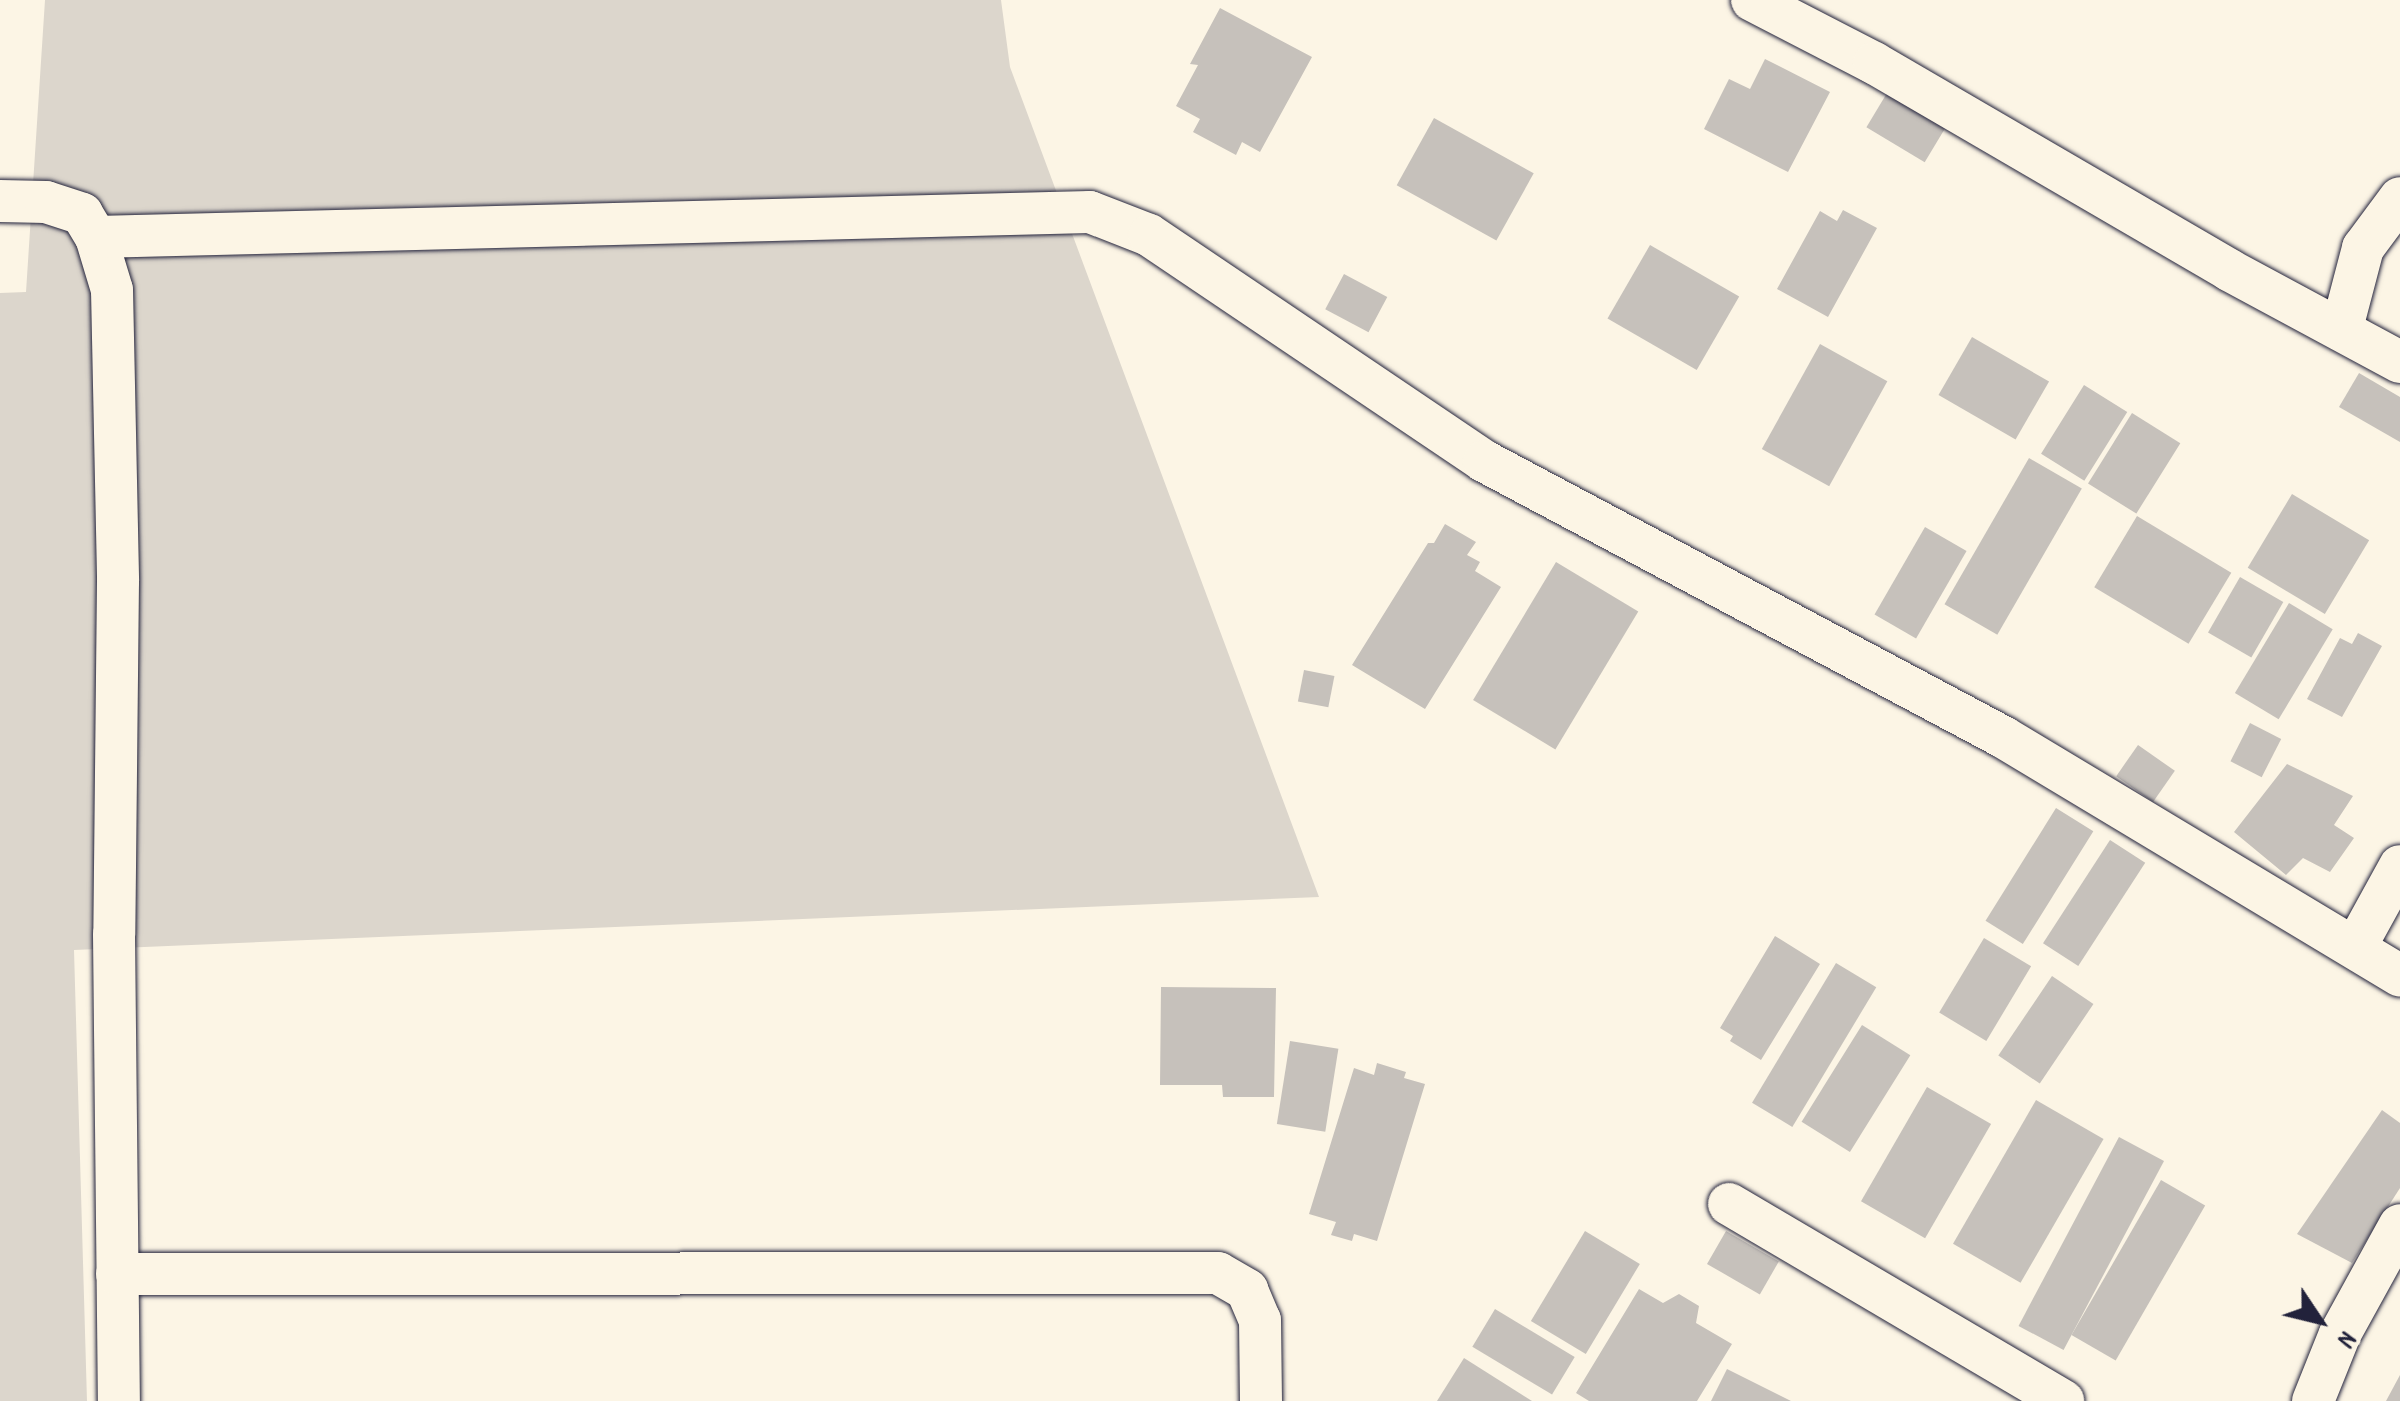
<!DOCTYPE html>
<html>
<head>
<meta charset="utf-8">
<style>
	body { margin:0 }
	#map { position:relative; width:2400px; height:1401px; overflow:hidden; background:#fcf5e5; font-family:Dekko,sans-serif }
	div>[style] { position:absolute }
	.green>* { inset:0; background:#dcd6cc }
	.building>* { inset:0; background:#c6c1bb; transform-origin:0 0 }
	.roads { filter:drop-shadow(0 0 2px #22223b) drop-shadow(0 0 2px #22223b) }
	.minor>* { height:42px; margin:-21px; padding:0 21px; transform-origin:21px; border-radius:21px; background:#fcf5e5 }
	span { translate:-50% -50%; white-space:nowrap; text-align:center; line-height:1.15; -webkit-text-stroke:9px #fcf5e5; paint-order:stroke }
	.north { position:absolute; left:2270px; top:1271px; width:100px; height:100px; -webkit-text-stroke:8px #fcf5e5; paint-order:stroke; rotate:125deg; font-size:28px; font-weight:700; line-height:40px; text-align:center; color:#22223b }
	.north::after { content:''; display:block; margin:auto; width:35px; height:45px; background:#22223b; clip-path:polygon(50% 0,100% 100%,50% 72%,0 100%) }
</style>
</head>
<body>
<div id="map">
	<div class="green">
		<div style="clip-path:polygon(45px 0,1001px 0,1010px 67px,1319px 897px,74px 950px,87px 1401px,0 1401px,0 293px,26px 292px)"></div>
	</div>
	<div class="building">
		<div style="clip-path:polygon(1220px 8px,1312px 57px,1260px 152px,1242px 142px,1236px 155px,1193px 132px,1200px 119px,1176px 106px,1198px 65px,1190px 64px)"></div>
		<div style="clip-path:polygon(1765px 59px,1830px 92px,1788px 172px,1704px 129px,1729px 79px,1750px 89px)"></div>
		<div style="left:1887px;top:93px;width:68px;height:40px;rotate:31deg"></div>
		<div style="left:1434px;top:118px;width:114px;height:77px;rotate:29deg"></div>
		<div style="clip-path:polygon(1843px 210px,1877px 228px,1828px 317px,1777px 289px,1820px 211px,1837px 221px)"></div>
		<div style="left:1650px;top:245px;width:103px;height:85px;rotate:30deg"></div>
		<div style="left:1344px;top:274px;width:49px;height:40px;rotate:28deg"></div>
		<div style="left:1972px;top:337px;width:89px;height:67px;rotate:30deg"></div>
		<div style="left:1820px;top:344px;width:77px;height:120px;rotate:29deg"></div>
		<div style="clip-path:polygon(2359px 373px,2400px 397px,2400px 442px,2339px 407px)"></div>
		<div style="left:2084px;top:385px;width:51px;height:81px;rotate:32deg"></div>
		<div style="left:2132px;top:413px;width:57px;height:83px;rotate:32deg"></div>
		<div style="left:2029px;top:458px;width:61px;height:169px;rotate:30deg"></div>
		<div style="left:2292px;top:494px;width:90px;height:86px;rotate:31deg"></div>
		<div style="left:2137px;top:516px;width:110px;height:83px;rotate:31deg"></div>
		<div style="clip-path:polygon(1445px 524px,1476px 542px,1467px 555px,1480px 562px,1475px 571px,1501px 587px,1425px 709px,1352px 665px,1428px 543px,1434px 543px)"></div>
		<div style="left:1925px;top:527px;width:48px;height:101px;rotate:30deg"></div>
		<div style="left:1556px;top:562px;width:96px;height:161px;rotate:31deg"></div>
		<div style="left:2240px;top:577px;width:50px;height:64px;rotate:30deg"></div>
		<div style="left:2289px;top:603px;width:51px;height:105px;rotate:31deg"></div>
		<div style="clip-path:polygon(2358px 633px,2382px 646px,2342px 717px,2307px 699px,2340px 638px,2352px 644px)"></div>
		<div style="left:1304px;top:670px;width:31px;height:32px;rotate:11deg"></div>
		<div style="left:2250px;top:723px;width:35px;height:43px;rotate:27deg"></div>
		<div style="left:2138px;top:745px;width:45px;height:38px;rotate:35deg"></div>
		<div style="clip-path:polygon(2287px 764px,2353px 796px,2334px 825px,2354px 838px,2330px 872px,2303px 858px,2286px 875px,2234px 832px)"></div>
		<div style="left:2056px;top:808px;width:44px;height:133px;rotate:32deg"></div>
		<div style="left:2110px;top:840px;width:42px;height:123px;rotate:33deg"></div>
		<div style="clip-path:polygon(1775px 936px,1820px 964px,1761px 1060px,1730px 1041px,1733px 1036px,1720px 1028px)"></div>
		<div style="left:1984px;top:938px;width:55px;height:87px;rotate:31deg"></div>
		<div style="left:1836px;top:963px;width:47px;height:163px;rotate:31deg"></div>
		<div style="left:2052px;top:976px;width:50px;height:96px;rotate:34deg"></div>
		<div style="clip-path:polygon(1161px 987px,1276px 988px,1274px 1097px,1223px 1097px,1222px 1085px,1160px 1085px)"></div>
		<div style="left:1862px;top:1025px;width:57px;height:114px;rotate:32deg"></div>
		<div style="left:1290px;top:1041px;width:49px;height:84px;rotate:9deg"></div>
		<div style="clip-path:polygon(1377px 1063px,1406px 1072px,1404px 1078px,1425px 1084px,1377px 1241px,1354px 1234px,1352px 1241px,1331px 1235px,1336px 1222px,1309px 1214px,1354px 1068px,1374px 1075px)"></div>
		<div style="left:1927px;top:1087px;width:74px;height:132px;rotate:30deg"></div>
		<div style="left:2036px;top:1100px;width:78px;height:166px;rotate:30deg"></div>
		<div style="clip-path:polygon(2382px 1110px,2400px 1123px,2400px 1188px,2352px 1263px,2297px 1234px)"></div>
		<div style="left:2119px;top:1137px;width:51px;height:214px;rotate:28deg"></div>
		<div style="left:2161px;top:1180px;width:51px;height:179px;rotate:30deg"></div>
		<div style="left:1585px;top:1231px;width:64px;height:105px;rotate:31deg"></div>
		<div style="left:1726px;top:1231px;width:61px;height:38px;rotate:30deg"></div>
		<div style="clip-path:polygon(1639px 1289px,1663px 1303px,1679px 1294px,1699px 1306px,1696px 1323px,1732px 1344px,1697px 1401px,1589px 1401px,1576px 1393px)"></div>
		<div style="left:1495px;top:1309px;width:93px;height:44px;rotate:31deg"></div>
		<div style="clip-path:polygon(1464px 1358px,1532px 1401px,1437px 1401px)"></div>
		<div style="clip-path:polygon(1727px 1369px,1791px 1401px,1711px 1401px)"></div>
		<div style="clip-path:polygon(2400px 1375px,2400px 1401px,2386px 1401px)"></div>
	</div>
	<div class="roads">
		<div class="minor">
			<div style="left:1752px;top:0;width:137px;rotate:27.3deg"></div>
			<div style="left:1874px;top:63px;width:411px;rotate:30.2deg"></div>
			<div style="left:2229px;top:270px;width:194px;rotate:28.3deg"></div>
			<div style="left:0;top:201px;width:46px;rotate:1.2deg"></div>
			<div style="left:46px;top:202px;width:38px;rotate:18deg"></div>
			<div style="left:82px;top:214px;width:27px;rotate:59deg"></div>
			<div style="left:96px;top:237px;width:55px;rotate:73.2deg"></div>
			<div style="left:112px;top:290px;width:291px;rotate:88.8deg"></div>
			<div style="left:118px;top:581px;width:353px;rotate:90.6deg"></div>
			<div style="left:114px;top:934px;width:467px;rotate:89.4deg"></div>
			<div style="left:96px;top:237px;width:994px;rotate:-1.44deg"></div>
			<div style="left:1090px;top:212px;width:63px;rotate:21.3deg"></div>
			<div style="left:1149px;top:235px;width:404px;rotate:34deg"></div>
			<div style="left:1484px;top:461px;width:588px;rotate:28deg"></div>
			<div style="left:2003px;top:737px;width:463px;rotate:31deg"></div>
			<div style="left:2342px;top:328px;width:83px;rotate:-75.3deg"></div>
			<div style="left:2363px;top:248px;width:62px;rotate:-53.5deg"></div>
			<div style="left:2356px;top:946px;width:91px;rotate:-61.2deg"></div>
			<div style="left:1729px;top:1204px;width:388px;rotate:30.5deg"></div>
			<div style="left:117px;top:1274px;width:1101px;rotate:-0.05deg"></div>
			<div style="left:1218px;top:1273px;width:34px;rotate:30deg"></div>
			<div style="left:1247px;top:1290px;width:33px;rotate:67deg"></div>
			<div style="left:1260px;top:1320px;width:81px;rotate:89.3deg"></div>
			<div style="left:2313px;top:1401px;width:72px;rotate:-68.1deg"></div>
			<div style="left:2340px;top:1334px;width:124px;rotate:-61.2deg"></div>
		</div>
	</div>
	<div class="north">N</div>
</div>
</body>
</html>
